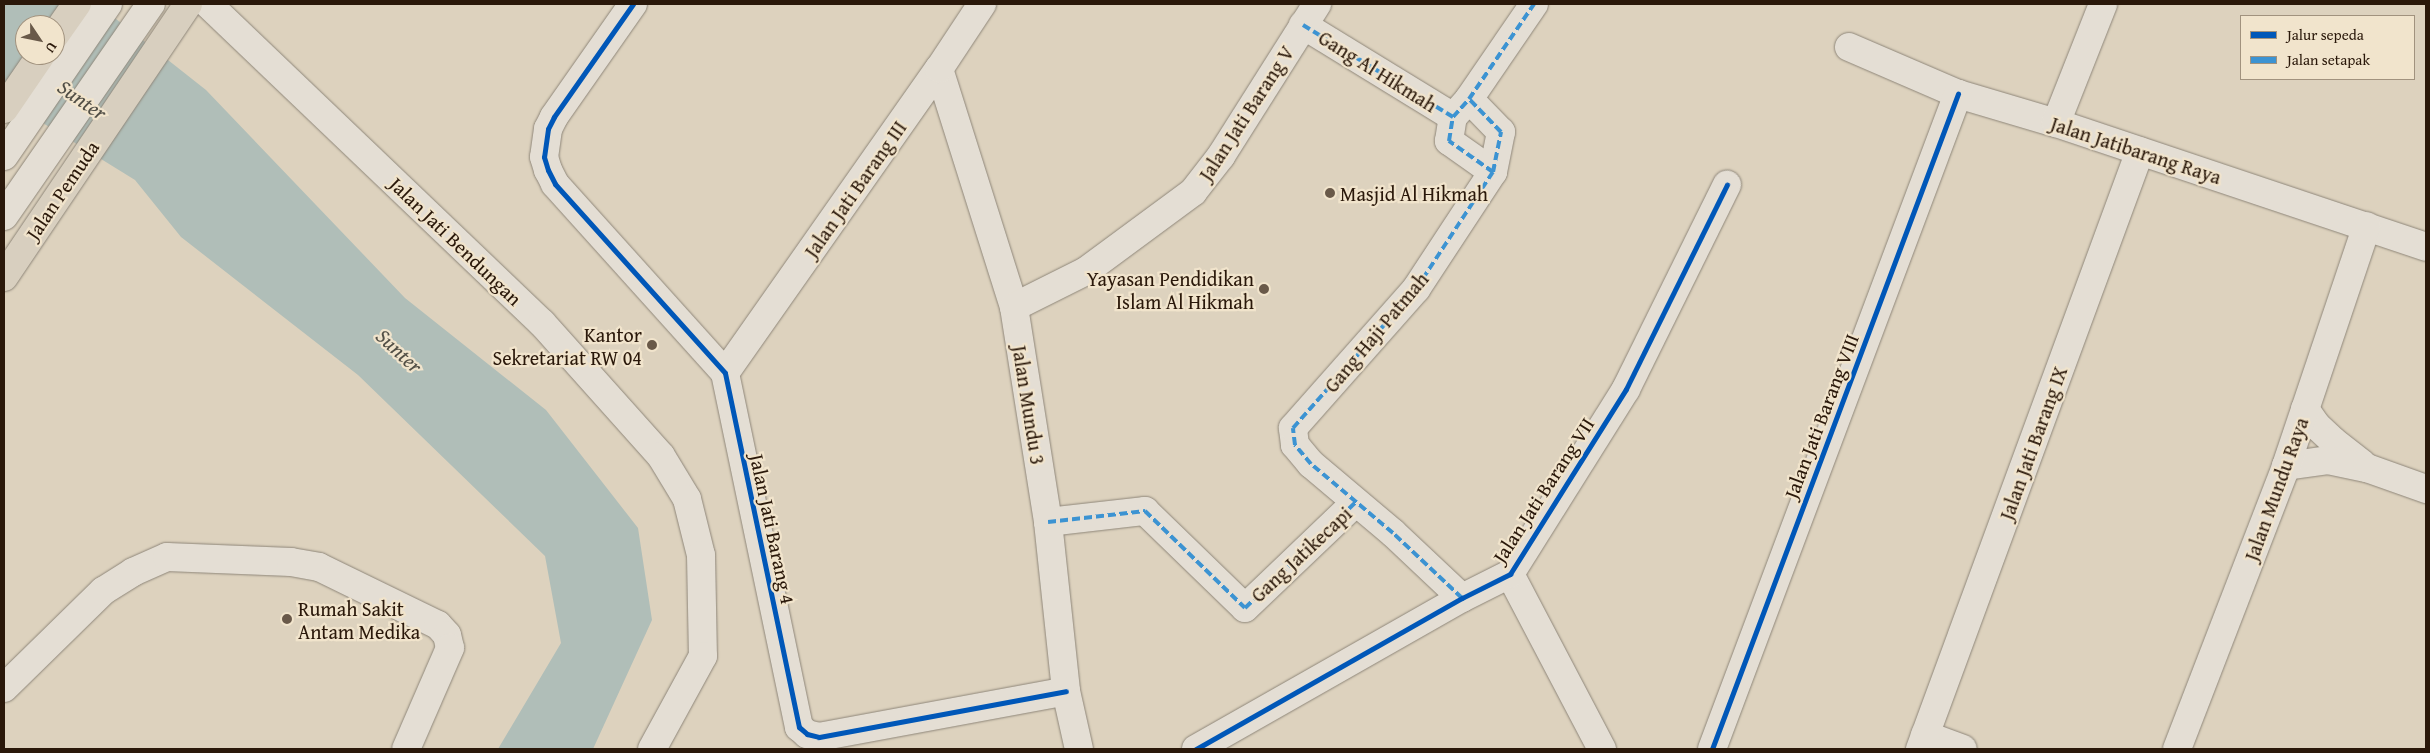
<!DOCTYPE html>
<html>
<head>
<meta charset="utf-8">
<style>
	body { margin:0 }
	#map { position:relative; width:2430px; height:753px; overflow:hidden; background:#ddd2be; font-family:"Gentium Book Plus",serif }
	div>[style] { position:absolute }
	.water>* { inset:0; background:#b0beb8 }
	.roads { filter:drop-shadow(0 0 1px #8e8679) drop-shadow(0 0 1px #8e8679) }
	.minor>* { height:28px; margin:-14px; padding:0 14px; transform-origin:14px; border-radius:14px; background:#e4ded4 }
	.major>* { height:28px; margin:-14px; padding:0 14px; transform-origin:14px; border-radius:14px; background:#d8cfbf }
	.quiet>* { height:4px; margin-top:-2px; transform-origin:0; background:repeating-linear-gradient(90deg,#3c93d2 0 8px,transparent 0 12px) }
	.cycleway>* { height:5px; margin:-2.5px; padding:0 2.5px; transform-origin:2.5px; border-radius:2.5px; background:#0057b8 }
	.dots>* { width:14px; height:14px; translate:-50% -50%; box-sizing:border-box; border:2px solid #f1e4cc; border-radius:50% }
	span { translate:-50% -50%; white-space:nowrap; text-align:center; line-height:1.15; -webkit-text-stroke:4.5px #f1e4cc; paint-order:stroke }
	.street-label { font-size:20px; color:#2a180a }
	.poi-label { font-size:20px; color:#2a180a }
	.left { translate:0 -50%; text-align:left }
	.right { translate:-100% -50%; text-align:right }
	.water-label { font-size:21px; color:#524f46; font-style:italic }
	.frame { position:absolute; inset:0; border:5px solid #2a180a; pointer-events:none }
	.legend { position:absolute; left:2240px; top:15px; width:175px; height:65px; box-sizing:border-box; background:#f1e4cc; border:1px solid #a1927e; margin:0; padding:6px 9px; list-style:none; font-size:15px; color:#2a180a }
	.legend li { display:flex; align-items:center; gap:10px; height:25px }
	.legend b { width:25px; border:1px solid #a1927e }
	.north { position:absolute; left:15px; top:15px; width:50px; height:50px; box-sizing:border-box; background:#f1e4cc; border:1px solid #a1927e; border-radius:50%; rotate:124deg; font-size:14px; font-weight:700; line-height:20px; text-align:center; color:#2a180a }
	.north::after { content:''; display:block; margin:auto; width:18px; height:22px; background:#695949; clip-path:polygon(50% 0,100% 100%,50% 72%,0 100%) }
</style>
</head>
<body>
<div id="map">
	<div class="water">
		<div style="clip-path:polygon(evenodd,4px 4px,97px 4px,206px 90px,405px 298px,546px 410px,638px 528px,652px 620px,593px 749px,498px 749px,561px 643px,545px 556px,358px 375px,181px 237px,135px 180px,4px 99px,4px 4px,25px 25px,55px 25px,55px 55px,25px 55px,25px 25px)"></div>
	</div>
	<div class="roads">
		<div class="minor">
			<div style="left:208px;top:4px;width:462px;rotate:43.7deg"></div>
			<div style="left:542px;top:323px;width:178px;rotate:48.2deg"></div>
			<div style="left:661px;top:456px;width:50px;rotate:58.8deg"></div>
			<div style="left:687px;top:499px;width:58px;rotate:76deg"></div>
			<div style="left:701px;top:555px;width:101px;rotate:88.9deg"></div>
			<div style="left:703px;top:656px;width:106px;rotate:118.7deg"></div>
			<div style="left:633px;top:4px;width:138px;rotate:125deg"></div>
			<div style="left:554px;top:117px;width:13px;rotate:117deg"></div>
			<div style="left:548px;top:129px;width:28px;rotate:98deg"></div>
			<div style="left:544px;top:157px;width:14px;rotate:73deg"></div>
			<div style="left:548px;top:170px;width:16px;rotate:63deg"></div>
			<div style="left:555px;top:184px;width:254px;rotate:48deg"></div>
			<div style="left:725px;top:373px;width:362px;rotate:78.2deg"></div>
			<div style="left:799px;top:727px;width:11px;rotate:41deg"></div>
			<div style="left:807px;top:734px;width:12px;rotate:14deg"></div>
			<div style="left:819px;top:737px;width:251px;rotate:-10.5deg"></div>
			<div style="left:1303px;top:25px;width:176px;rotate:31.5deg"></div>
			<div style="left:1849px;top:47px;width:119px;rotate:23.3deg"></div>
			<div style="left:1958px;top:94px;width:102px;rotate:16.5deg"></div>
			<div style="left:2056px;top:123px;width:390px;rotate:18.5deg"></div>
			<div style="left:939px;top:69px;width:250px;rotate:72.5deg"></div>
			<div style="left:1014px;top:307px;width:218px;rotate:81deg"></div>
			<div style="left:1048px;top:522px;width:170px;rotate:83.9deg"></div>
			<div style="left:1066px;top:691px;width:59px;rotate:77.4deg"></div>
			<div style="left:2056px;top:123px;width:128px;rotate:-68.4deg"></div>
			<div style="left:4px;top:156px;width:184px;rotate:-55.6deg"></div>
			<div style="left:1493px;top:172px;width:54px;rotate:-144.8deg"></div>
			<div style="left:1449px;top:141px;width:24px;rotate:-81deg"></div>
			<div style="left:1453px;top:117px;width:24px;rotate:-48deg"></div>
			<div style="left:1469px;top:99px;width:115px;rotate:-55.6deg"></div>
			<div style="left:4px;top:216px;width:258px;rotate:-55.3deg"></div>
			<div style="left:1014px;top:307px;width:80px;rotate:-26.6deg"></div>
			<div style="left:1086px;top:271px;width:133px;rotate:-36.4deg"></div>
			<div style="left:1193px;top:192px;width:46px;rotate:-52.1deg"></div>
			<div style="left:1221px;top:156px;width:180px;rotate:-57.7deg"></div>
			<div style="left:725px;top:373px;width:372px;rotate:-54.9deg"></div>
			<div style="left:939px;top:69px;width:78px;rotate:-56.5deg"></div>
			<div style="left:2305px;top:409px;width:21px;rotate:55deg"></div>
			<div style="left:2317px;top:426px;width:22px;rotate:43deg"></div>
			<div style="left:2333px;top:441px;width:37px;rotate:38deg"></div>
			<div style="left:2286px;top:466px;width:42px;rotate:-8.1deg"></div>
			<div style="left:2328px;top:460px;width:40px;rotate:12deg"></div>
			<div style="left:2367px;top:468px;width:63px;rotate:19.6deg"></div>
			<div style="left:1048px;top:522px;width:98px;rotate:-6.5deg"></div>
			<div style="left:1145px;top:511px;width:139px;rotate:44.1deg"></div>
			<div style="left:1245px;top:608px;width:153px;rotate:-43.7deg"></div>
			<div style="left:1510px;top:574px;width:198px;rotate:62.3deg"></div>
			<div style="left:1462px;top:598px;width:95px;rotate:-136.7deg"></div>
			<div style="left:1393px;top:533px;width:107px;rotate:-139.9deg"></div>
			<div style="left:1311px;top:464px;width:25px;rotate:-130deg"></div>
			<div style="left:1295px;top:445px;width:17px;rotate:-97deg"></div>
			<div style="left:1293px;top:428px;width:186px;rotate:-48.5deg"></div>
			<div style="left:1416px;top:289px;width:140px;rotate:-56.7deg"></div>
			<div style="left:1493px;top:172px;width:41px;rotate:-78.7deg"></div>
			<div style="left:1501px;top:132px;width:46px;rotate:-134.1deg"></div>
			<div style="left:4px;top:688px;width:139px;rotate:-44.4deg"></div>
			<div style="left:103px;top:591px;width:36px;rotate:-32deg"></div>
			<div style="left:133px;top:572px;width:37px;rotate:-24deg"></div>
			<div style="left:167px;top:557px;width:124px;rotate:2.3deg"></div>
			<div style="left:291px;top:562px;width:28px;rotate:10deg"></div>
			<div style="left:319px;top:567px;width:132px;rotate:26deg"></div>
			<div style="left:438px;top:625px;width:13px;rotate:48deg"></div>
			<div style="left:447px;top:635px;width:13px;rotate:77deg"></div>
			<div style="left:450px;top:648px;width:110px;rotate:113.5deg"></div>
			<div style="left:1925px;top:735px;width:40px;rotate:20.2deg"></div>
			<div style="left:1196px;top:749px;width:306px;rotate:-29.6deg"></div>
			<div style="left:1462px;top:598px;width:54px;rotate:-26.6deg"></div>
			<div style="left:1510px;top:574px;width:218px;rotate:-57.9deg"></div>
			<div style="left:1626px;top:389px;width:228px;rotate:-63.7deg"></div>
			<div style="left:1712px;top:749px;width:700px;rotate:-69.42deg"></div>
			<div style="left:1920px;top:749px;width:637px;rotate:-69.8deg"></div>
			<div style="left:2177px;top:749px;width:303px;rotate:-68.9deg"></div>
			<div style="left:2286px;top:466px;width:253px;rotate:-71.4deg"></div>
		</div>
		<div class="major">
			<div style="left:55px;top:35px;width:38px;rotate:-55deg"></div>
			<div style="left:4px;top:109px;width:65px;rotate:-55.6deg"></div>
			<div style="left:4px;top:277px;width:329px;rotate:-56deg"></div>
		</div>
	</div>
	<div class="quiet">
		<div style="left:1303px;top:25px;width:176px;rotate:31.5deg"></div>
		<div style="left:1493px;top:172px;width:54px;rotate:-144.8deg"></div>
		<div style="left:1449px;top:141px;width:24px;rotate:-81deg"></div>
		<div style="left:1453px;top:117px;width:24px;rotate:-48deg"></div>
		<div style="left:1469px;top:99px;width:115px;rotate:-55.6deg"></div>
		<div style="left:1048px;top:522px;width:98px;rotate:-6.5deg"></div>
		<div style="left:1145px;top:511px;width:139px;rotate:44.1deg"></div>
		<div style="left:1245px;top:608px;width:153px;rotate:-43.7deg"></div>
		<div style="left:1462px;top:598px;width:95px;rotate:-136.7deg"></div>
		<div style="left:1393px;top:533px;width:107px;rotate:-139.9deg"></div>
		<div style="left:1311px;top:464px;width:25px;rotate:-130deg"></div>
		<div style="left:1295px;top:445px;width:17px;rotate:-97deg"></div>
		<div style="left:1293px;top:428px;width:186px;rotate:-48.5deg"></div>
		<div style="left:1416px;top:289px;width:140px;rotate:-56.7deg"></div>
		<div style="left:1493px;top:172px;width:41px;rotate:-78.7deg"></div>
		<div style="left:1501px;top:132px;width:46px;rotate:-134.1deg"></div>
	</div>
	<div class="cycleway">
		<div style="left:633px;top:4px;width:138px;rotate:125deg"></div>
		<div style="left:554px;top:117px;width:13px;rotate:117deg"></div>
		<div style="left:548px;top:129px;width:28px;rotate:98deg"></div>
		<div style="left:544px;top:157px;width:14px;rotate:73deg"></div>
		<div style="left:548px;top:170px;width:16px;rotate:63deg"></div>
		<div style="left:555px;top:184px;width:254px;rotate:48deg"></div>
		<div style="left:725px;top:373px;width:362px;rotate:78.2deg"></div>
		<div style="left:799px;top:727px;width:11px;rotate:41deg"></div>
		<div style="left:807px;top:734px;width:12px;rotate:14deg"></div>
		<div style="left:819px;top:737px;width:251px;rotate:-10.5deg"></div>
		<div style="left:1196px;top:749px;width:306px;rotate:-29.6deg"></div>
		<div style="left:1462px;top:598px;width:54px;rotate:-26.6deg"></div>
		<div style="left:1510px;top:574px;width:218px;rotate:-57.9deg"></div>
		<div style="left:1626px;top:389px;width:228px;rotate:-63.7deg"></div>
		<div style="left:1712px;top:749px;width:700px;rotate:-69.42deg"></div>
	</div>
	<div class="dots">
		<div style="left:1330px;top:193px;background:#695949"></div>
		<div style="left:1264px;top:289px;background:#695949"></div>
		<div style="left:652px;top:345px;background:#695949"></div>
		<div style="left:287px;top:619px;background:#695949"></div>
	</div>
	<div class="street-label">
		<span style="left:1378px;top:71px;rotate:32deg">Gang Al Hikmah</span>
		<span style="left:1246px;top:113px;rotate:-57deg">Jalan Jati Barang V</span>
		<span style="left:2136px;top:150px;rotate:18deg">Jalan Jatibarang Raya</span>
		<span style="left:855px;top:189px;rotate:-55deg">Jalan Jati Barang III</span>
		<span style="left:62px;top:190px;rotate:-56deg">Jalan Pemuda</span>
		<span style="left:456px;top:241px;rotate:44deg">Jalan Jati Bendungan</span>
		<span style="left:1376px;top:332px;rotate:-50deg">Gang Haji Patmah</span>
		<span style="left:1029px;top:405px;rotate:81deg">Jalan Mundu 3</span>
		<span style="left:1821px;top:416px;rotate:-69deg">Jalan Jati Barang VIII</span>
		<span style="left:2033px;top:443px;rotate:-70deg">Jalan Jati Barang IX</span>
		<span style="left:2276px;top:489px;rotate:-70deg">Jalan Mundu Raya</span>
		<span style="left:1543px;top:490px;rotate:-57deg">Jalan Jati Barang VII</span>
		<span style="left:773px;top:529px;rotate:78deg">Jalan Jati Barang 4</span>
		<span style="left:1301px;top:554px;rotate:-43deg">Gang Jatikecapi</span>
	</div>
	<div class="poi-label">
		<span class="left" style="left:1340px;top:193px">Masjid Al Hikmah</span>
		<span class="right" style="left:1254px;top:290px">Yayasan Pendidikan<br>Islam Al Hikmah</span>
		<span class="right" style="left:642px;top:346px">Kantor<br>Sekretariat RW 04</span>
		<span class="left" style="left:298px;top:620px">Rumah Sakit<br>Antam Medika</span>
	</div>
	<div class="water-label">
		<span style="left:82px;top:100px;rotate:35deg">Sunter</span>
		<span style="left:399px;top:351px;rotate:43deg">Sunter</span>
	</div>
	<div class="frame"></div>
	<ul class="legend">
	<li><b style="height:6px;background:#0057b8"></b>Jalur sepeda</li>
	<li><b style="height:6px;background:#3c93d2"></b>Jalan setapak</li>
	</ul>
	<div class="north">U</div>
</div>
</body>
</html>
